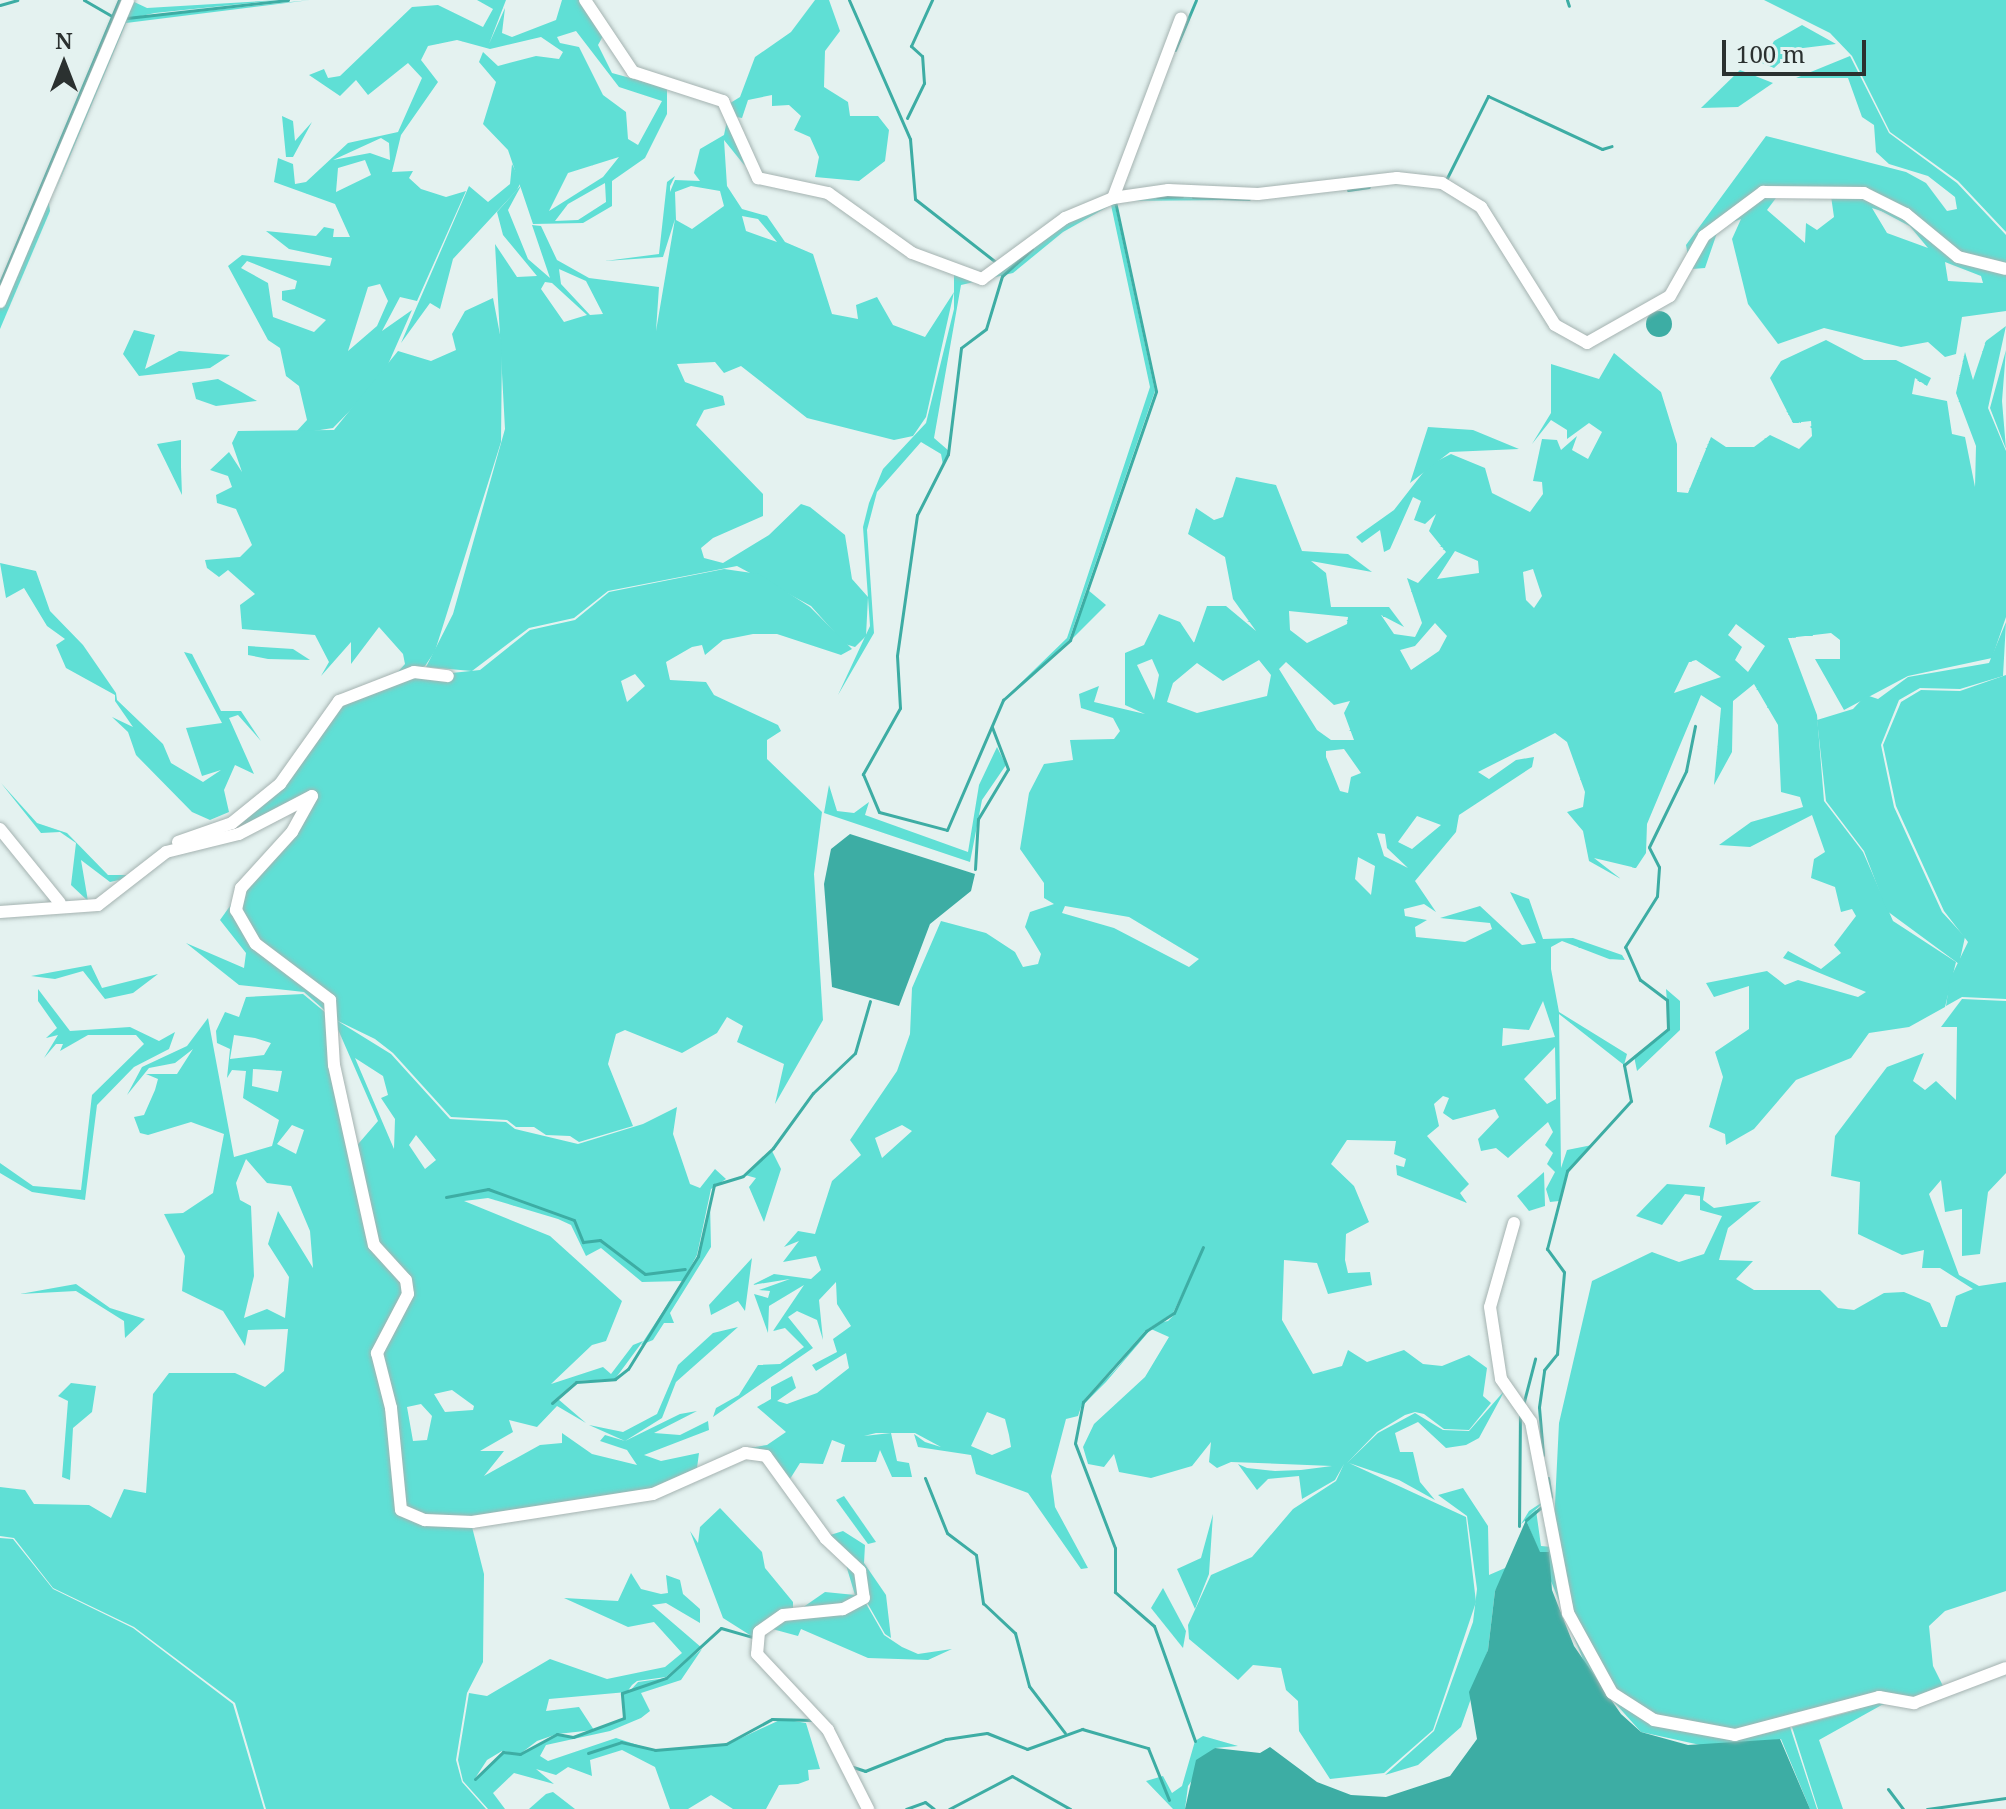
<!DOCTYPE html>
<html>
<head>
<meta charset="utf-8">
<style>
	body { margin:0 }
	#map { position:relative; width:2006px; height:1809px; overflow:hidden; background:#e4f2f0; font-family:"Noto Serif",serif }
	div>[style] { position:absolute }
	.green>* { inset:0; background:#5fdfd5 }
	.water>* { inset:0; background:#3dada4 }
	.round { border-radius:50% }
	.stream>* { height:3px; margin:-1.5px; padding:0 1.5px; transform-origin:1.5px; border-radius:1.5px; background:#3dada4 }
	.roads { filter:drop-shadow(0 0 2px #a5b3b1) drop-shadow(0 0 2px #a5b3b1) }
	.minor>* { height:12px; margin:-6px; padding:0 6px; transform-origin:6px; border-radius:6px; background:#fff }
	span { translate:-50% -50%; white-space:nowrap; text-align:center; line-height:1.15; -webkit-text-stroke:6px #e4f2f0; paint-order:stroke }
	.north { position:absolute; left:24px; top:24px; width:80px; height:80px; -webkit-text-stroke:6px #e4f2f0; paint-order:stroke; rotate:0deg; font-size:22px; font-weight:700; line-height:32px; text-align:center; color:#2b3130 }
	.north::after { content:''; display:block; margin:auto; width:28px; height:36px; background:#2b3130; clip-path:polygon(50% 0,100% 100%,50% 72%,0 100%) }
	.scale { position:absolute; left:1722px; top:40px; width:144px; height:36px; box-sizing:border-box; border:4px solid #2b3130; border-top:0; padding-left:10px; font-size:24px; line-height:28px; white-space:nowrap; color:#2b3130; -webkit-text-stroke:6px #e4f2f0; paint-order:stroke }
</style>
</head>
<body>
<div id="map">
	<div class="green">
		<div style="clip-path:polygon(130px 0,147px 8px,279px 0,155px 13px,127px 19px,310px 0,126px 23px,54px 194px)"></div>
		<div style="clip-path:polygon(evenodd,477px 0,506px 0,489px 44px,505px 8px,502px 33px,512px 37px,556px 20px,562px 0,581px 0,603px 36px,598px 45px,612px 73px,667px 88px,667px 114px,645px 158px,612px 181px,612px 206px,583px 223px,533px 224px,508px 150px,483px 124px,496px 82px,479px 62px,483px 52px,498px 66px,536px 56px,559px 59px,563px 52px,541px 37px,490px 49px,457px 40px,428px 46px,421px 60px,438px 82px,401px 135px,392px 172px,413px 171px,409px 178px,421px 189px,446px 197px,466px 191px,417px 301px,400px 297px,382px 331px,412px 310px,382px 378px,333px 428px,294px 434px,307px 420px,299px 386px,286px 376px,280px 348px,268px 340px,228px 266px,242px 255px,330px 266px,332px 258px,289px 249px,266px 231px,316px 236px,324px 227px,334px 229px,333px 237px,350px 237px,335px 204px,274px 182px,278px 158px,293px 164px,295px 184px,306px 182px,348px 143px,398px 132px,422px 78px,408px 63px,368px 95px,356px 80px,340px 96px,309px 75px,324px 69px,328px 78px,340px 76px,412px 7px,438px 5px,483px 27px,493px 9px,477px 0,576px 31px,619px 87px,662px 101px,638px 145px,628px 139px,626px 112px,603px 95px,579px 47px,560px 43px,557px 37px,576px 31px,477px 0,381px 138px,389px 143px,390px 160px,370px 153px,333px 160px,381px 138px,477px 0,619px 157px,603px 177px,549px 211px,568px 173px,619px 157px,477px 0,365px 160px,371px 175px,336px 192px,338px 168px,365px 160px,477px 0,605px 183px,606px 202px,578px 220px,555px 221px,568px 204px,605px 183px,477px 0,247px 261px,297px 281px,295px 289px,282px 291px,282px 300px,326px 320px,314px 332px,273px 317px,268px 283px,241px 268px,247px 261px,477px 0,380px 284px,388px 301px,377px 326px,348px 351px,368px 287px,380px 284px)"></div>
		<div style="clip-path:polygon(815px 0,829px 0,840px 31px,825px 51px,824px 87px,848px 102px,850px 116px,878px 116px,889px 130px,885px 161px,859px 181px,815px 177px,819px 157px,810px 137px,794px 130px,801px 116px,789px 105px,772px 106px,772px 95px,748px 100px,742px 118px,731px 116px,727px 105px,740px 97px,755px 57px,791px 32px)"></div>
		<div style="clip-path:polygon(1764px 0,2006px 0,2006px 232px,1958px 181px,1890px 132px,1852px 56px,1830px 33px)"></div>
		<div style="clip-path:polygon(1802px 25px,1836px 44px,1795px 49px,1774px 68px,1762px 63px,1774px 41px)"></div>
		<div style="clip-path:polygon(1850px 56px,1889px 133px,1957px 183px,2006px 235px,2006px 268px,1981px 264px,1836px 187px,1748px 197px,1688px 256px,1686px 245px,1766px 136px,1906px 172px,1926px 183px,1947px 211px,1957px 209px,1955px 197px,1928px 176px,1889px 164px,1876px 152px,1874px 125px,1862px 117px,1848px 78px,1796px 78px)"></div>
		<div style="clip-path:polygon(1740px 70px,1773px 83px,1738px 107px,1701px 108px)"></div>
		<div style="clip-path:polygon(282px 116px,293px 121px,295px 141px,312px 122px,293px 157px,286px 157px)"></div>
		<div style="clip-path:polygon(evenodd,728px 116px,745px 166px,724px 140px,727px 186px,742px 209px,767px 216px,785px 242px,813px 254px,832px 314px,858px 319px,856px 305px,877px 297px,893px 325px,925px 337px,954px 292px,926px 417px,913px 436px,894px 440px,807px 418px,741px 366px,724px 373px,715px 362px,677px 364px,685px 382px,723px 396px,725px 405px,704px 410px,696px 425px,763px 494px,763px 516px,713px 538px,701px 548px,704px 558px,723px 563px,769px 535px,801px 504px,810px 507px,845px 535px,852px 579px,868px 597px,866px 636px,855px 647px,845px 644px,811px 606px,737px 566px,608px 591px,574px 618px,529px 628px,472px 671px,426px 667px,453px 614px,505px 429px,495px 244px,517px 277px,537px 276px,503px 235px,497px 212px,522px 184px,508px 210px,528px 259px,550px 278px,532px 225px,541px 226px,557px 260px,589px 278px,659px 287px,656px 331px,675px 219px,663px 257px,605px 261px,659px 254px,667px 182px,675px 176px,670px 186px,670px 192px,675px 180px,700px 181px,694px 173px,700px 149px,724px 135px,728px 116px,691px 186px,720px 191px,724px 206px,692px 229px,676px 220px,675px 192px,691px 186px,728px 116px,742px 216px,758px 219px,777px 242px,746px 231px,742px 216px,728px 116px,559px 269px,586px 281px,603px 314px,590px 315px,561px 284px,559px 269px,728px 116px,545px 282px,552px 283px,587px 315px,564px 322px,541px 289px,545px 282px)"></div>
		<div style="clip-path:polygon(512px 164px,521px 182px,517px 190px,453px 259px,440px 309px,430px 303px,401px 343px,469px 186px,488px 202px,510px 184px)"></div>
		<div style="clip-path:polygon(1397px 179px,1445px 184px,1393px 182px,1232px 200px,1114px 201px,1155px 391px,1069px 640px,1003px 700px,1067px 638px,1150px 387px,1111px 205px,1063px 232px,1013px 273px,961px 285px,934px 438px,949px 451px,943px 465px,941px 454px,921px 442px,877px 492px,867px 530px,874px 633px,838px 695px,870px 626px,863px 527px,869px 503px,883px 469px,926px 423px,954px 309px,954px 272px,989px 278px,1077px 212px,1131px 194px,1258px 195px)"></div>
		<div style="clip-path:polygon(evenodd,1812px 191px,1879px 200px,1957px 259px,2006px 270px,2006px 311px,1962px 317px,1956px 354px,1945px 357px,1928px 342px,1901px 347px,1824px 328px,1778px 344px,1748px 304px,1732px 239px,1741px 219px,1719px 227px,1705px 268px,1692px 269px,1712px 228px,1763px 194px,1779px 194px,1767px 210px,1805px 243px,1806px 223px,1817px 230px,1834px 217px,1831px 196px,1812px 191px,1872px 208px,1903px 218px,1928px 248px,1887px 233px,1872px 208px,1812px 191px,1945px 262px,1981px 276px,1983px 283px,1948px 281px,1945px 262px)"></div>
		<div style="clip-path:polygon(48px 196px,50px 211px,0 329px,0 306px)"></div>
		<div style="clip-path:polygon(493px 298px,502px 345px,501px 442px,435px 651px,425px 666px,394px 676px,405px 664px,403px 654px,379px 627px,351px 664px,351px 642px,321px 676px,329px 662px,315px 635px,242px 629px,240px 605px,255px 594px,228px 570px,219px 577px,207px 568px,205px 560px,240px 557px,252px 545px,236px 509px,217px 503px,216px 495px,232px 487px,228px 476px,210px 470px,229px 452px,242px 472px,232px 443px,238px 431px,334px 430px,398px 351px,431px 361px,456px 350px,452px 334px,465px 311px)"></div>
		<div style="clip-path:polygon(evenodd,2006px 326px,1988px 408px,2006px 451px,2006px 617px,1992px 658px,1908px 676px,1844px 710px,1815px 659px,1840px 659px,1840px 640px,1831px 633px,1788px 638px,1817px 715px,1824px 801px,1863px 852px,1893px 921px,1956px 962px,1945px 1007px,1909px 1027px,1869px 1033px,1851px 1058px,1796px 1080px,1754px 1129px,1726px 1145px,1725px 1134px,1709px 1127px,1723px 1077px,1715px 1052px,1749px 1029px,1749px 986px,1714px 997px,1706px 983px,1767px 971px,1785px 985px,1798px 980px,1858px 997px,1866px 992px,1783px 958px,1788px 951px,1821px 969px,1841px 953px,1834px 945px,1856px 916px,1852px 909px,1841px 912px,1835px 887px,1811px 878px,1814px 859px,1825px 852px,1812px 815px,1750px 847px,1719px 845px,1751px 822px,1803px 807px,1800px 797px,1781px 792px,1778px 725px,1754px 684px,1733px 701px,1732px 752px,1714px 785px,1721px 708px,1701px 695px,1647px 824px,1646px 853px,1636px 868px,1594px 858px,1621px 879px,1589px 861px,1583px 831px,1567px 812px,1583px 807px,1585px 792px,1567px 742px,1555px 733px,1478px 772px,1489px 779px,1516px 760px,1534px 757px,1532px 767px,1459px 815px,1456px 832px,1415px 881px,1436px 912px,1424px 904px,1404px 909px,1405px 916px,1427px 920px,1415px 927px,1416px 937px,1465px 942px,1492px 929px,1490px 923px,1440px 918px,1480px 906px,1522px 945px,1536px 943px,1510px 892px,1529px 899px,1543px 939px,1573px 938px,1622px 955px,1625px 960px,1609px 959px,1562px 941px,1551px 947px,1551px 969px,1559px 1012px,1627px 1054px,1624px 1065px,1559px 1014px,1561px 1168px,1567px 1150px,1592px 1145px,1567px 1171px,1559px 1201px,1550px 1202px,1546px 1189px,1555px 1172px,1547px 1164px,1553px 1153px,1545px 1145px,1553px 1132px,1548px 1122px,1508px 1158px,1496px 1148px,1481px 1151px,1478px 1139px,1499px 1117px,1495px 1109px,1453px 1120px,1443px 1113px,1449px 1098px,1443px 1096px,1434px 1104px,1439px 1126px,1427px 1136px,1469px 1184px,1460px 1193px,1467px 1203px,1397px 1175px,1396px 1165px,1404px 1167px,1406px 1159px,1394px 1154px,1396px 1141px,1347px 1140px,1331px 1164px,1354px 1186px,1369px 1222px,1346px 1234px,1345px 1260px,1348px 1273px,1370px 1272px,1372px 1285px,1328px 1294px,1317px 1263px,1284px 1260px,1282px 1320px,1313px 1374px,1342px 1366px,1348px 1350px,1367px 1362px,1404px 1350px,1423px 1364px,1442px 1366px,1469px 1355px,1487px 1368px,1483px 1396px,1491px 1403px,1469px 1430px,1444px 1429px,1424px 1414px,1415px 1412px,1405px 1415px,1377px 1432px,1347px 1463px,1378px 1433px,1415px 1413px,1443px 1430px,1469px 1431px,1505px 1390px,1479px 1438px,1466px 1445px,1446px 1448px,1418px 1422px,1395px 1433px,1400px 1452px,1413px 1452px,1420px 1482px,1435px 1500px,1399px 1480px,1349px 1463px,1466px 1517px,1476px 1602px,1433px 1730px,1384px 1773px,1330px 1779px,1299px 1731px,1298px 1701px,1286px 1690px,1281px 1668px,1253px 1665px,1238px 1680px,1189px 1639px,1188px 1625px,1211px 1575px,1252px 1557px,1293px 1509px,1336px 1481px,1344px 1464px,1335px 1480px,1302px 1499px,1299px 1476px,1268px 1479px,1257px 1490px,1238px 1464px,1247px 1468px,1275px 1471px,1301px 1470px,1332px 1466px,1231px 1462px,1217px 1468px,1209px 1462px,1211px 1442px,1192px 1466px,1151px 1478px,1119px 1472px,1114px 1454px,1104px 1467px,1088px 1464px,1083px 1447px,1094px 1424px,1145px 1377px,1169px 1337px,1151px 1329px,1106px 1382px,1083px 1405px,1084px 1402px,1116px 1369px,1146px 1332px,1158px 1323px,1168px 1321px,1175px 1314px,1205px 1245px,1173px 1313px,1145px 1331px,1083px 1401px,1078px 1416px,1066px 1419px,1051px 1476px,1055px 1507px,1088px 1568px,1081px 1569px,1028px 1493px,976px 1474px,971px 1455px,918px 1447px,914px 1434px,925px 1442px,941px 1447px,915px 1433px,876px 1433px,864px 1436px,891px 1433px,897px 1461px,909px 1463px,912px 1477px,892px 1477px,880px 1450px,876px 1462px,841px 1462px,845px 1445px,832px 1440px,823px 1464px,800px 1463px,790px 1479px,827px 1536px,843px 1531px,865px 1545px,864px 1563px,886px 1595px,891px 1638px,885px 1634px,865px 1599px,861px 1570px,826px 1538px,772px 1460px,744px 1449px,767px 1445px,786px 1432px,757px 1407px,771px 1399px,771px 1387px,792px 1376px,796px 1388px,777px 1401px,787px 1404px,817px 1393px,849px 1368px,846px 1353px,816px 1371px,812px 1365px,837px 1352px,833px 1339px,851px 1326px,837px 1304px,836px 1282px,819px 1300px,823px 1340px,817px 1320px,797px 1311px,788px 1317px,813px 1348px,713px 1417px,716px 1408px,739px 1395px,758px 1365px,780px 1364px,804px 1347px,785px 1328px,773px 1331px,804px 1285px,769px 1306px,768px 1333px,754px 1294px,768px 1298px,770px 1291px,759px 1290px,790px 1279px,752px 1285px,774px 1274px,811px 1279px,821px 1270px,816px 1256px,783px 1262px,799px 1241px,784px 1247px,798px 1231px,815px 1234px,832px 1181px,861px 1155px,850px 1140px,897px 1071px,910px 1034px,912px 988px,941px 921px,986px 933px,1015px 952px,1023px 967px,1038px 964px,1041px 954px,1025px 927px,1030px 912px,1054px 904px,1044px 898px,1044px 883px,1020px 849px,1029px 793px,1044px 764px,1073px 760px,1070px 740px,1114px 739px,1120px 731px,1113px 718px,1081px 708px,1079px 694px,1099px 686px,1094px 702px,1145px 714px,1125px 705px,1125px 653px,1144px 645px,1159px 614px,1180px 622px,1194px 643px,1207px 606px,1226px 606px,1256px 631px,1233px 599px,1225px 557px,1188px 534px,1196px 508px,1214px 520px,1223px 517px,1236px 477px,1276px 485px,1302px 551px,1348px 554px,1372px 572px,1311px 561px,1326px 573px,1331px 607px,1389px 607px,1404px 627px,1381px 615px,1394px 634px,1415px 637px,1422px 623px,1407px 578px,1418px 583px,1446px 552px,1429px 531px,1436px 514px,1425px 524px,1414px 520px,1421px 501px,1413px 497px,1390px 549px,1384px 552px,1380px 530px,1362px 543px,1356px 537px,1394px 510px,1429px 465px,1451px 454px,1485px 468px,1492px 493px,1530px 512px,1543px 494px,1542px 482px,1533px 481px,1542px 439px,1557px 440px,1561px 450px,1577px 436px,1572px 450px,1588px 459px,1602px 432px,1589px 423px,1567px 439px,1567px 430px,1551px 420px,1532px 444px,1551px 413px,1551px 364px,1599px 379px,1614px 353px,1661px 392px,1677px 444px,1677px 492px,1688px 493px,1711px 437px,1726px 447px,1754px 447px,1770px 435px,1799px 449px,1812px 436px,1811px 421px,1793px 423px,1770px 378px,1781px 361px,1826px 340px,1864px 360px,1896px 360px,1931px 378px,1927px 386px,1915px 378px,1912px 394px,1947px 401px,1952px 434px,1965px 437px,1975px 487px,1976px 446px,1956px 393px,1965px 352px,1973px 380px,1986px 341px,2006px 326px,1455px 551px,1478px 561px,1479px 573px,1437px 579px,1455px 551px,2006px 326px,1533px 569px,1542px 596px,1534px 608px,1526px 600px,1523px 572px,1533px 569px,2006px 326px,1289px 611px,1348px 617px,1347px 624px,1307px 643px,1290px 630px,1289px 611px,2006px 326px,1435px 623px,1447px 636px,1439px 651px,1411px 670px,1400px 650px,1415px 646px,1435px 623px,2006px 326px,1736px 624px,1765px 646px,1748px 672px,1735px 660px,1742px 647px,1728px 635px,1736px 624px,2006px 326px,1152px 659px,1159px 675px,1154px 700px,1137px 665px,1152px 659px,2006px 326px,1259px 660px,1271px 675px,1267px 696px,1197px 713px,1167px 702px,1173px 683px,1197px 663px,1223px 681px,1259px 660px,2006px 326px,1696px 660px,1721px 677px,1674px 693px,1689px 662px,1696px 660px,2006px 326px,1286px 662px,1334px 705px,1350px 701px,1344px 713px,1354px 740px,1331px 740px,1317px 730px,1279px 669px,1286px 662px,2006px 326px,1344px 749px,1361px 773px,1351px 777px,1348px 793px,1340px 791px,1326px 757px,1326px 751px,1344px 749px,2006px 326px,1417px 816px,1441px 825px,1412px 849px,1398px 842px,1417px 816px,2006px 326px,1377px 833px,1385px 834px,1387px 848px,1408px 868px,1384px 856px,1377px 833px,2006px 326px,1358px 857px,1375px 866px,1371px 895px,1355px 879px,1358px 857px,2006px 326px,1065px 906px,1129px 917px,1199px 959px,1189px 967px,1114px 928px,1062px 913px,1065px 906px,2006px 326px,1543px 1001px,1555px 1037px,1502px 1046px,1503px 1028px,1529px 1030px,1543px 1001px,2006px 326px,1555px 1047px,1556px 1099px,1547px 1104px,1524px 1079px,1555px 1047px,2006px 326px,902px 1125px,912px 1131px,882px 1158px,875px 1138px,902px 1125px,2006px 326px,987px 1412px,1005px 1419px,1009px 1435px,1011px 1447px,992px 1455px,971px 1446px,987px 1412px)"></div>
		<div style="clip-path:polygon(134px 330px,155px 335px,145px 369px,179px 351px,230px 355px,210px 368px,139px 376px,123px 354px)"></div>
		<div style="clip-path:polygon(2006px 350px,2002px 401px,2006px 449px,1990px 408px)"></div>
		<div style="clip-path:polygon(218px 379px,238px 390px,257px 401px,216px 406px,196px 399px,192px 383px)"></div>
		<div style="clip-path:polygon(1428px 427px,1473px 430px,1519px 449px,1450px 452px,1410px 483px)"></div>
		<div style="clip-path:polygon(181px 440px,181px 467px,182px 495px,157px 444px)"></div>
		<div style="clip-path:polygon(0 563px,36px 571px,50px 611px,83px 645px,116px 693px,117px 700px,163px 744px,171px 763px,203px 782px,221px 770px,202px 776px,186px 728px,222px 723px,184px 652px,192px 654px,221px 711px,241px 711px,261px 741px,238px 715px,229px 718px,254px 774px,235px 765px,224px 790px,229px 812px,210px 820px,192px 812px,136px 755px,128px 732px,112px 717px,133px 727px,115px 701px,115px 695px,66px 668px,56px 645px,65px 639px,47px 626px,24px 588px,6px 598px)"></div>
		<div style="clip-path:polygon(evenodd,724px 569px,759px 574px,810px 607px,852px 649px,841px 655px,777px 634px,753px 634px,723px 640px,705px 655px,702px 645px,692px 647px,666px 662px,670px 680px,706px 682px,714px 695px,778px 725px,781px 731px,767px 740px,767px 759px,822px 812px,814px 874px,823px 1020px,775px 1104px,784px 1064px,737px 1042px,743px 1026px,727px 1017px,717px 1033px,682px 1053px,625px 1030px,616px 1034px,608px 1064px,633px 1126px,579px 1142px,570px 1136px,546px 1135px,534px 1127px,516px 1127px,507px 1120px,451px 1117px,393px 1053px,375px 1039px,336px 1020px,391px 1054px,450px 1119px,506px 1122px,515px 1129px,578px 1144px,643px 1124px,677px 1107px,673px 1134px,690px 1184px,700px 1188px,715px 1169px,726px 1179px,711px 1189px,697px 1255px,683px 1281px,642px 1282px,601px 1248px,586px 1256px,571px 1225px,558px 1219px,488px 1198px,464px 1201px,550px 1236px,622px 1301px,606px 1341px,592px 1345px,551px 1384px,603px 1367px,611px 1374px,633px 1345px,643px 1341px,615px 1379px,576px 1381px,551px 1403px,558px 1399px,586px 1423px,557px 1406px,537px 1427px,509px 1420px,513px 1432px,480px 1451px,504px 1451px,484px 1476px,540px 1445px,562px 1443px,562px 1433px,592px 1454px,637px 1465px,627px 1450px,600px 1441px,605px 1435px,625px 1441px,589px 1425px,623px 1432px,657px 1414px,678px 1365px,713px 1333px,738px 1327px,676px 1382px,662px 1418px,625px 1441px,680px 1414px,697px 1411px,654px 1433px,680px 1435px,708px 1421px,709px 1430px,644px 1455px,661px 1461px,699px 1453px,697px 1468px,677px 1484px,472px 1521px,407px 1514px,378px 1353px,409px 1294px,375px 1245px,353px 1150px,378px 1121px,333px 1018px,331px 1000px,256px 943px,237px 899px,314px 801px,238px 833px,212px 833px,265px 794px,328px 710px,395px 679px,480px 670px,530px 630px,575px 620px,609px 592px,724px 569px,635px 674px,645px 686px,627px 702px,621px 681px,635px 674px,724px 569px,355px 1058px,383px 1076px,388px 1095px,381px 1098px,395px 1119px,394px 1149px,355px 1058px,724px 569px,416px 1135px,436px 1160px,425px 1169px,409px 1145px,416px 1135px,724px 569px,452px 1390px,474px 1406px,473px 1410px,445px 1412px,434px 1394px,452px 1390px,724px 569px,421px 1404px,432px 1416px,427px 1440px,413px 1441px,407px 1407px,421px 1404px)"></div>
		<div style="clip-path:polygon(1088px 590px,1106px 605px,1070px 641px)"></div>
		<div style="clip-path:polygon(2006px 622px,2003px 676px,1960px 689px,1920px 688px,1899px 700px,1881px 745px,1894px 807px,1942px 912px,1965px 937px,1959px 964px,1887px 911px,1864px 851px,1826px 801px,1817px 720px,1853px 709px,1866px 695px,1878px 699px,1908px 677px,1989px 663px)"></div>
		<div style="clip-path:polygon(248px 646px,293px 649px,310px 660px,268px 659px,248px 655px)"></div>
		<div style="clip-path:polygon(2006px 675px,2006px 999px,1962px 997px,1946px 1006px,1950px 979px,1968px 942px,1944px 911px,1896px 806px,1883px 745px,1901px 702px,1921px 690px,1960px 691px)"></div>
		<div style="clip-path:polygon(997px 747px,1006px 765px,982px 800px,970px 862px,824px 813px,829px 785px,837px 811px,854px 813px,869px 802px,865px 815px,968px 852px,979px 785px)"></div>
		<div style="clip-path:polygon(1px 783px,37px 823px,67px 833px,108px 875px,142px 875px,110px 882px,81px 860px,88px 901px,71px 885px,76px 843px,60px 832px,41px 833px)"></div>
		<div style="clip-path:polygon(235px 899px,240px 925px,321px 989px,331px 1016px,304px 992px,239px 985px,186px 943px,244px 968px,246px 953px,220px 920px)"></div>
		<div style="clip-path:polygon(91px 965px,102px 988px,158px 974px,133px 993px,105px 999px,83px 971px,55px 979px,31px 976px)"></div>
		<div style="clip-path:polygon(38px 989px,70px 1031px,130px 1027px,159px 1041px,175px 1032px,169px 1049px,134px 1067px,97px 1105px,85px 1200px,32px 1192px,0 1173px,0 1163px,33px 1186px,81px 1190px,92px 1095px,144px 1044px,136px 1035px,88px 1035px,60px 1051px,63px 1044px,56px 1044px,44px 1058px,58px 1035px,46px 1038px,57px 1028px,38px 1001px)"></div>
		<div style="clip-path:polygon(1666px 989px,1680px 1001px,1680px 1030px,1637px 1071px,1634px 1056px,1669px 1029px)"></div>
		<div style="clip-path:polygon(evenodd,303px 994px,332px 1018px,334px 1065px,374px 1245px,398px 1267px,407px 1294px,379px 1344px,399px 1509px,471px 1523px,484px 1574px,483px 1662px,467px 1693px,456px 1760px,462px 1782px,486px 1809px,266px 1809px,235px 1703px,134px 1627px,53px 1588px,14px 1538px,0 1536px,0 1487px,25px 1490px,34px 1504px,89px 1505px,111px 1518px,124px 1489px,146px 1493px,153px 1394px,169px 1373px,235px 1373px,265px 1387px,284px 1371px,288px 1329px,248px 1330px,245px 1346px,223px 1311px,182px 1291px,185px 1256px,164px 1214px,183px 1213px,213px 1193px,224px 1134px,191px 1122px,148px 1135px,140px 1133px,134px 1117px,144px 1115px,155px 1090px,158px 1079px,146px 1074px,177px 1074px,193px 1049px,175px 1063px,149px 1068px,127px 1095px,142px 1067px,187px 1046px,208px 1018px,234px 1157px,272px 1146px,279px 1120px,243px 1098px,246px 1071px,232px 1070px,227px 1078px,230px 1049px,217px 1043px,216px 1031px,225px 1012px,239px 1017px,246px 997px,303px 994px,234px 1035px,255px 1038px,271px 1043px,264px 1055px,230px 1059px,234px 1035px,303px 994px,253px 1069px,282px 1071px,278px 1092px,252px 1086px,253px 1069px,303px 994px,292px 1125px,304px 1130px,296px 1154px,277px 1144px,292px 1125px,303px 994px,246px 1159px,267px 1183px,291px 1186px,310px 1231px,313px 1268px,278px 1211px,268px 1244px,289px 1277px,285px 1318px,267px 1309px,244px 1318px,254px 1276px,251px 1206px,240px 1200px,236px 1183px,246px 1159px)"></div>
		<div style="clip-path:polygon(1962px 999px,2006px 1001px,2006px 1173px,1988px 1192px,1980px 1254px,1962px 1256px,1962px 1209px,1945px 1212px,1941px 1180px,1929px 1194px,1959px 1275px,1979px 1286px,2006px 1282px,2006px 1591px,1945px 1611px,1929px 1626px,1933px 1666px,1946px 1692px,1735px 1734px,1654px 1718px,1614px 1692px,1580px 1639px,1554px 1524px,1559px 1423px,1592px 1281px,1652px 1252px,1679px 1262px,1704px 1254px,1722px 1216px,1700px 1210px,1700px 1196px,1685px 1194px,1662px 1225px,1636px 1216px,1667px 1184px,1705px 1187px,1703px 1200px,1714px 1208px,1761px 1201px,1728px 1228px,1719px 1260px,1753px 1261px,1736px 1279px,1754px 1290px,1820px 1290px,1838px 1308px,1854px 1310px,1884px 1293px,1904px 1292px,1930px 1303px,1941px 1327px,1947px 1327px,1956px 1296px,1973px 1289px,1940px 1268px,1922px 1268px,1924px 1250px,1902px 1255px,1858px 1234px,1860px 1182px,1831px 1176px,1835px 1136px,1887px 1067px,1924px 1053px,1913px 1081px,1925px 1090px,1936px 1081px,1956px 1100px,1957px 1027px,1941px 1027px)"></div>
		<div style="clip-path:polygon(772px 1151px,781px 1169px,764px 1222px,749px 1187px,756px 1178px,745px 1175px)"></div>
		<div style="clip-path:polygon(1544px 1172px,1545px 1206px,1529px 1211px,1517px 1196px)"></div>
		<div style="clip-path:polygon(710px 1203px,711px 1247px,670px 1313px,674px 1323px,664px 1323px,653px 1340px,641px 1345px,699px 1256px)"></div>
		<div style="clip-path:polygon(752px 1258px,745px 1311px,738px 1301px,711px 1315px,709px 1305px)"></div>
		<div style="clip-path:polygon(76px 1284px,110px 1308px,145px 1319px,125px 1338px,124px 1321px,76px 1291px,20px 1294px)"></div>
		<div style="clip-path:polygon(71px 1383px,96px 1386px,92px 1412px,73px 1428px,70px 1480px,62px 1477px,68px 1401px,58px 1396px)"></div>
		<div style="clip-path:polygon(1534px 1419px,1549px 1503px,1541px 1505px,1527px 1517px,1536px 1510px,1541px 1546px,1552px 1547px,1578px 1640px,1632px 1711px,1759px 1735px,1790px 1727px,1817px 1809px,1810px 1809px,1781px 1739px,1714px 1748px,1641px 1732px,1589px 1674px,1526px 1520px,1521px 1524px,1529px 1511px,1544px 1501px)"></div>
		<div style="clip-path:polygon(1463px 1488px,1488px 1526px,1489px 1575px,1512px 1565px,1495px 1591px,1488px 1650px,1461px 1727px,1418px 1765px,1385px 1775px,1434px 1731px,1473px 1622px,1477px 1589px,1467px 1516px,1438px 1495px)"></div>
		<div style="clip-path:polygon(844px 1496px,876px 1542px,868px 1544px,836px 1500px)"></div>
		<div style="clip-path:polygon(720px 1508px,762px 1552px,765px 1568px,793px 1602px,793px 1610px,753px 1637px,723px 1618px,690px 1531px,698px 1543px,700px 1527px)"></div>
		<div style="clip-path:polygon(1213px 1514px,1209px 1574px,1195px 1609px,1177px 1569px,1201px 1558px)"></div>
		<div style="clip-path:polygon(0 1538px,13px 1539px,53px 1589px,133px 1628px,233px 1704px,264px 1809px,0 1809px)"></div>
		<div style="clip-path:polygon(825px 1539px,854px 1564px,859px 1603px,802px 1608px,825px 1592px,855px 1595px,846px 1565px)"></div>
		<div style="clip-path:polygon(631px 1573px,641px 1589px,661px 1594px,668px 1593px,666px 1575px,680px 1580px,683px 1594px,700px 1609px,700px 1623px,666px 1603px,652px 1605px,702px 1648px,696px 1650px,666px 1677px,637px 1681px,632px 1685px,627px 1692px,549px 1699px,546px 1711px,579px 1707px,594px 1730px,557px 1734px,537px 1741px,520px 1754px,502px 1751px,487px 1760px,474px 1780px,503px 1752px,520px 1755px,557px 1735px,573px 1738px,624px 1719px,622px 1693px,628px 1693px,638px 1682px,666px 1678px,702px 1649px,681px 1680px,641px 1693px,650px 1711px,641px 1718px,610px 1731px,546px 1745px,540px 1756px,548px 1761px,616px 1738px,656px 1751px,726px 1745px,782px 1719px,806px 1723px,820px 1769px,808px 1770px,809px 1780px,798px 1784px,779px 1785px,766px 1809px,733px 1809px,711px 1795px,688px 1809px,670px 1809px,655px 1767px,622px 1750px,590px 1760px,592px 1776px,568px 1767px,556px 1775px,536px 1769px,554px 1784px,514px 1773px,493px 1793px,505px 1809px,488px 1809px,463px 1781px,458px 1760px,469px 1693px,487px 1696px,550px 1659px,607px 1679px,665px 1667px,682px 1653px,654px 1622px,628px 1627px,564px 1598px,618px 1601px)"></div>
		<div style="clip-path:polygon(1163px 1588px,1186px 1631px,1183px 1648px,1151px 1608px)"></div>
		<div style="clip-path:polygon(864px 1600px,884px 1635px,902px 1647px,918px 1654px,952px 1649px,928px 1660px,868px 1658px,801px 1629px,798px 1636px,765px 1627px,784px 1616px)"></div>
		<div style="clip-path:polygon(1887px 1702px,1819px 1740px,1843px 1809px,1818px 1809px,1792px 1727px)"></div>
		<div style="clip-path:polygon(1203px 1736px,1238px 1746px,1215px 1748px,1188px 1786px,1185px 1809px,1173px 1809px,1146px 1781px,1163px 1776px,1172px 1793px,1182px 1786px,1195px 1741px)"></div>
		<div style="clip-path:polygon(553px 1792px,575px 1809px,529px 1809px,546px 1794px)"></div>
	</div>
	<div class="water">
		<div class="round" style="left:1646px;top:311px;width:26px;height:26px"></div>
		<div style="clip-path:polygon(850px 834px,975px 874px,971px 891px,930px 924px,899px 1006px,832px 987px,824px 884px,831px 849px)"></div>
		<div style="clip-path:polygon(1526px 1520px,1540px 1552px,1549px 1552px,1552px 1590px,1574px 1646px,1621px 1714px,1641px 1732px,1688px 1745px,1780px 1739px,1810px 1809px,1185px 1809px,1196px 1760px,1215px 1748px,1260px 1753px,1270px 1747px,1317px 1782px,1351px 1795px,1386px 1797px,1450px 1776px,1477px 1739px,1469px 1692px,1488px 1650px,1495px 1591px)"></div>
	</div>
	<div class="stream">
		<div style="left:84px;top:0;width:32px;rotate:30deg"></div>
		<div style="left:849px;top:0;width:152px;rotate:66.3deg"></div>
		<div style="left:910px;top:139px;width:60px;rotate:85.2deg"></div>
		<div style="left:915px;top:199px;width:104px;rotate:38deg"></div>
		<div style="left:1567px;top:0;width:6px;rotate:72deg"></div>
		<div style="left:0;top:5px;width:18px;rotate:-16deg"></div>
		<div style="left:127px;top:18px;width:162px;rotate:-6.4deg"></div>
		<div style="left:1175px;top:50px;width:54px;rotate:-67.2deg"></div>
		<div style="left:907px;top:118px;width:39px;rotate:-64deg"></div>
		<div style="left:924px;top:83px;width:27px;rotate:-94deg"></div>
		<div style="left:922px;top:56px;width:15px;rotate:-138deg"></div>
		<div style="left:911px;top:46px;width:51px;rotate:-65.5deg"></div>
		<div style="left:1446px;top:180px;width:94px;rotate:-63.4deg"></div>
		<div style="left:1488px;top:96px;width:126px;rotate:24.9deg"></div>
		<div style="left:1602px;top:149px;width:10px;rotate:-17deg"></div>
		<div style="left:1348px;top:190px;width:21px;rotate:-8deg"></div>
		<div style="left:1157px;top:197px;width:25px;rotate:-2deg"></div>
		<div style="left:1193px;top:197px;width:56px;rotate:2deg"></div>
		<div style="left:1032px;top:249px;width:40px;rotate:138deg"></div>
		<div style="left:1002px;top:276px;width:55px;rotate:106.8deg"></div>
		<div style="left:986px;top:329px;width:31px;rotate:143deg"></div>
		<div style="left:961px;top:348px;width:107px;rotate:97deg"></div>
		<div style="left:948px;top:454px;width:68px;rotate:116.9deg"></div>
		<div style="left:917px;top:515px;width:142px;rotate:98.1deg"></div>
		<div style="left:897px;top:656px;width:52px;rotate:86.7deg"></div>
		<div style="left:900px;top:708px;width:76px;rotate:119.3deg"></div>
		<div style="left:863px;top:774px;width:41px;rotate:67.2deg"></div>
		<div style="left:879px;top:812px;width:70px;rotate:14.8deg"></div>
		<div style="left:947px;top:830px;width:142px;rotate:-66.7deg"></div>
		<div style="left:1003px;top:700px;width:90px;rotate:-41.8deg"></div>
		<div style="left:1070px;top:640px;width:263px;rotate:-70.9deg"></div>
		<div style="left:1156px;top:391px;width:194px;rotate:-102.2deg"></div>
		<div style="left:0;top:283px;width:307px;rotate:-67.2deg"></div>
		<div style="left:975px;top:869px;width:50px;rotate:-86.6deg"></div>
		<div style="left:978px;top:819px;width:58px;rotate:-59deg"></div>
		<div style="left:1008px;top:769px;width:45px;rotate:-110.9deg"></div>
		<div style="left:446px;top:1197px;width:43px;rotate:-10.8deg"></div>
		<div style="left:488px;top:1189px;width:91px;rotate:19.8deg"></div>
		<div style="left:574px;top:1220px;width:24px;rotate:68deg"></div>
		<div style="left:583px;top:1242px;width:17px;rotate:-7deg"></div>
		<div style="left:600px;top:1240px;width:56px;rotate:37.1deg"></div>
		<div style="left:645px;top:1274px;width:40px;rotate:-7.1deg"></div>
		<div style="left:552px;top:1403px;width:32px;rotate:-41deg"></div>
		<div style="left:576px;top:1382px;width:39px;rotate:-4deg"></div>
		<div style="left:615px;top:1379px;width:16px;rotate:-38deg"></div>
		<div style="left:628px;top:1369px;width:133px;rotate:-58.2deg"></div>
		<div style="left:698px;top:1256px;width:73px;rotate:-77.3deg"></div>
		<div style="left:714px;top:1185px;width:30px;rotate:-17deg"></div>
		<div style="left:743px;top:1176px;width:41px;rotate:-43deg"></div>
		<div style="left:773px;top:1148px;width:68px;rotate:-54deg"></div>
		<div style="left:813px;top:1093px;width:58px;rotate:-43.6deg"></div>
		<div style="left:855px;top:1053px;width:54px;rotate:-73.9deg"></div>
		<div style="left:1523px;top:1405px;width:48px;rotate:-75.4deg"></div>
		<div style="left:1543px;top:1455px;width:48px;rotate:-94.8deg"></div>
		<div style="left:1539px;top:1407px;width:37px;rotate:-82deg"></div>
		<div style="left:1544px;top:1370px;width:21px;rotate:-51deg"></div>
		<div style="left:1557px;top:1354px;width:82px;rotate:-85.1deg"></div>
		<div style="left:1564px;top:1272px;width:29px;rotate:-126deg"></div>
		<div style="left:1547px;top:1249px;width:81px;rotate:-75.6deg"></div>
		<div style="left:1567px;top:1171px;width:95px;rotate:-47.6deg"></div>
		<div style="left:1631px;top:1101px;width:37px;rotate:-101deg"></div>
		<div style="left:1624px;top:1065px;width:57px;rotate:-39.3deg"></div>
		<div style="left:1668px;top:1029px;width:29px;rotate:-92deg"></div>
		<div style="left:1667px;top:1000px;width:34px;rotate:-143deg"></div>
		<div style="left:1640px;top:980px;width:36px;rotate:-114deg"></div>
		<div style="left:1625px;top:947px;width:60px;rotate:-57.9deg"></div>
		<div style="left:1657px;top:896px;width:29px;rotate:-86deg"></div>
		<div style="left:1659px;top:867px;width:22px;rotate:-117deg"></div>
		<div style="left:1649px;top:847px;width:85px;rotate:-64deg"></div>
		<div style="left:1686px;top:771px;width:46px;rotate:-78.7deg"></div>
		<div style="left:925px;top:1478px;width:59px;rotate:68.2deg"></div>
		<div style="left:947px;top:1533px;width:36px;rotate:37deg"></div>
		<div style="left:976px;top:1555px;width:49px;rotate:81.7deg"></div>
		<div style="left:983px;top:1603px;width:44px;rotate:43.2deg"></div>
		<div style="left:1015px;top:1633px;width:55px;rotate:75.2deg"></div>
		<div style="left:1029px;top:1686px;width:59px;rotate:52.5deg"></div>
		<div style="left:1548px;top:1478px;width:19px;rotate:81deg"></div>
		<div style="left:1526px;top:1520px;width:23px;rotate:-40deg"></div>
		<div style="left:1519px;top:1526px;width:110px;rotate:-89.5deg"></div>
		<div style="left:1195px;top:1741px;width:122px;rotate:-109.6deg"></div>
		<div style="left:1154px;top:1626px;width:52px;rotate:-138.9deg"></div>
		<div style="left:1115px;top:1592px;width:44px;rotate:-90deg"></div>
		<div style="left:1115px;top:1548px;width:112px;rotate:-110.9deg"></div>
		<div style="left:1075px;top:1443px;width:42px;rotate:-79deg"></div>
		<div style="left:1083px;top:1402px;width:95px;rotate:-48.4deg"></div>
		<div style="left:1146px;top:1331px;width:33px;rotate:-33deg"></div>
		<div style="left:1174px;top:1313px;width:72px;rotate:-66.3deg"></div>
		<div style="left:588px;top:1753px;width:35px;rotate:-18deg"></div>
		<div style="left:621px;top:1742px;width:35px;rotate:13deg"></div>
		<div style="left:655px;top:1750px;width:71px;rotate:-4.8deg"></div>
		<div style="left:726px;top:1744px;width:52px;rotate:-28.5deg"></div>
		<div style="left:772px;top:1719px;width:42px;rotate:1.4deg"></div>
		<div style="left:853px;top:1767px;width:13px;rotate:18deg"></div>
		<div style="left:865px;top:1771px;width:87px;rotate:-21.6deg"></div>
		<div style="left:946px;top:1739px;width:41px;rotate:-8.3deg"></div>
		<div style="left:987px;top:1733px;width:43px;rotate:21.8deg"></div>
		<div style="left:1027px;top:1749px;width:59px;rotate:-20deg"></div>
		<div style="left:1082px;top:1729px;width:69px;rotate:16.1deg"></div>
		<div style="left:1148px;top:1748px;width:56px;rotate:68deg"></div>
		<div style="left:475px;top:1779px;width:39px;rotate:-44deg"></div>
		<div style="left:503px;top:1752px;width:17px;rotate:7deg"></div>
		<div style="left:520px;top:1754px;width:42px;rotate:-28.4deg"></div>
		<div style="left:557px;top:1734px;width:16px;rotate:11deg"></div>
		<div style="left:573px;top:1737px;width:54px;rotate:-20.4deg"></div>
		<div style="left:624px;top:1718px;width:25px;rotate:-95deg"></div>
		<div style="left:622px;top:1693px;width:46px;rotate:-18.8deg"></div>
		<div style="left:666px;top:1678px;width:74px;rotate:-42.3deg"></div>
		<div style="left:721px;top:1628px;width:33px;rotate:16deg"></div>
		<div style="left:1888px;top:1789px;width:25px;rotate:53deg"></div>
		<div style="left:906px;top:1809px;width:20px;rotate:-20deg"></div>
		<div style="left:925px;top:1802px;width:11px;rotate:38deg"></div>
		<div style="left:949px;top:1809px;width:71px;rotate:-27.6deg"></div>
		<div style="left:1012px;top:1776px;width:67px;rotate:29.6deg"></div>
		<div style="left:1927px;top:1809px;width:80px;rotate:-7.9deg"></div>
	</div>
	<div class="roads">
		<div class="minor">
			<div style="left:585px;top:0;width:87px;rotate:56.3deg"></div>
			<div style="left:633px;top:72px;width:95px;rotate:17.9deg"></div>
			<div style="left:723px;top:101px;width:85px;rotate:65.6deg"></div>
			<div style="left:758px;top:178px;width:72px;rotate:12.1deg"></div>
			<div style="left:828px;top:193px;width:103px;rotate:35.5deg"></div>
			<div style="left:912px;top:253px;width:75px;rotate:20.4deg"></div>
			<div style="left:982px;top:279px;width:103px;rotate:-36.3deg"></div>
			<div style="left:1065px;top:218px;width:52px;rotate:-22.6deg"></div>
			<div style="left:1113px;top:198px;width:192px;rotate:-69.3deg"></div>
			<div style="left:1113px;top:198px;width:56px;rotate:-8.3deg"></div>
			<div style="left:1168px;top:190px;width:90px;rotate:2.5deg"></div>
			<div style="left:1258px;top:194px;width:140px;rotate:-6.6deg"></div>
			<div style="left:1397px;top:178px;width:45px;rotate:6.3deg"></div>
			<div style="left:1442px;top:183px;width:46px;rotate:31.6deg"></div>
			<div style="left:1481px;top:207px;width:139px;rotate:57.9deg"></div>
			<div style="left:1555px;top:325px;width:37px;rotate:29deg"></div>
			<div style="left:1587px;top:343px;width:95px;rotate:-29.5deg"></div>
			<div style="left:1670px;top:296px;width:69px;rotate:-60.5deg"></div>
			<div style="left:1704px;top:236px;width:74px;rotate:-36.7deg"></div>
			<div style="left:1763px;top:192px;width:101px;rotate:0.6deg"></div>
			<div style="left:1864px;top:193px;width:47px;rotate:26.6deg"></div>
			<div style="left:1906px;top:214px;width:67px;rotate:39.6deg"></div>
			<div style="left:1958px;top:257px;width:49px;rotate:14deg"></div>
			<div style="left:0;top:302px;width:328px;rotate:-67deg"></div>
			<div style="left:0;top:829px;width:95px;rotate:51deg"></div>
			<div style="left:178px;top:842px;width:57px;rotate:-19.4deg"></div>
			<div style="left:232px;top:823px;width:62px;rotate:-39.1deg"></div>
			<div style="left:280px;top:784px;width:102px;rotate:-54.6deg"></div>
			<div style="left:339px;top:701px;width:80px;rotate:-21.1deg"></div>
			<div style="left:414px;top:672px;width:34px;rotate:7deg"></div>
			<div style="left:0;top:912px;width:98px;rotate:-4.1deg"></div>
			<div style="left:98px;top:905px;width:86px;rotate:-37.9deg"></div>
			<div style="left:166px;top:852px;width:75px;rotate:-13.9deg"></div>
			<div style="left:239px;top:834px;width:82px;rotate:-27.5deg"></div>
			<div style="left:312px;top:796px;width:41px;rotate:119.1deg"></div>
			<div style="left:292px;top:832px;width:76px;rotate:132.3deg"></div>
			<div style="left:241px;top:888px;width:23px;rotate:103deg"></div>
			<div style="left:236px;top:910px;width:39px;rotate:60deg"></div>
			<div style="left:256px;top:944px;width:93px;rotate:37.1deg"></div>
			<div style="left:330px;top:1000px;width:65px;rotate:86.5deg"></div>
			<div style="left:334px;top:1065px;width:184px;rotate:77.5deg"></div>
			<div style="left:374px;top:1245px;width:47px;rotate:47.6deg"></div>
			<div style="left:406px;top:1280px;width:14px;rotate:82deg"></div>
			<div style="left:408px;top:1294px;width:67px;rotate:117.7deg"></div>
			<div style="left:377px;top:1353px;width:57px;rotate:75.7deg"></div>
			<div style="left:391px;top:1408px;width:102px;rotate:84.4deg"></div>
			<div style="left:401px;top:1510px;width:26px;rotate:23deg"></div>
			<div style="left:425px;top:1520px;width:47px;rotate:2.4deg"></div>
			<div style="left:472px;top:1522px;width:183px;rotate:-8.8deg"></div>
			<div style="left:653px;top:1494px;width:101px;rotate:-24deg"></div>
			<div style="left:745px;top:1453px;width:21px;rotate:8deg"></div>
			<div style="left:766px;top:1456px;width:102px;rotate:54.1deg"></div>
			<div style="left:826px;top:1539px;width:47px;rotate:43.3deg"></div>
			<div style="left:860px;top:1571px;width:27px;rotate:82deg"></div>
			<div style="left:864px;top:1598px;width:24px;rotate:152deg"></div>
			<div style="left:843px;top:1609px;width:60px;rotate:174.3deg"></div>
			<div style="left:783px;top:1615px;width:29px;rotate:145deg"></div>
			<div style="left:759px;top:1632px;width:22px;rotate:95deg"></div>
			<div style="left:757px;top:1654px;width:104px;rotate:46.9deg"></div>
			<div style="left:828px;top:1730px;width:89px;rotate:63.1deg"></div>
			<div style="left:1514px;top:1223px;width:87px;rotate:105.9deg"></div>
			<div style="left:1490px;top:1307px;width:73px;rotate:81.3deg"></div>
			<div style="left:1501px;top:1379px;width:52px;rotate:55.1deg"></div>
			<div style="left:1531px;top:1422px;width:195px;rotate:79deg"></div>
			<div style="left:1568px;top:1613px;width:91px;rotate:61.2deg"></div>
			<div style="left:1612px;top:1693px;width:50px;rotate:32.7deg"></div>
			<div style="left:1654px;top:1720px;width:82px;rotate:10.5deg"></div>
			<div style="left:1735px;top:1735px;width:149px;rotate:-14.8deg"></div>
			<div style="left:1879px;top:1697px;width:36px;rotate:10deg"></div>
			<div style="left:1914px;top:1703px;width:98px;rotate:-20.8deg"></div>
		</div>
	</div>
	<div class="north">N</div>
	<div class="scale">100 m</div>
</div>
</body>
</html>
